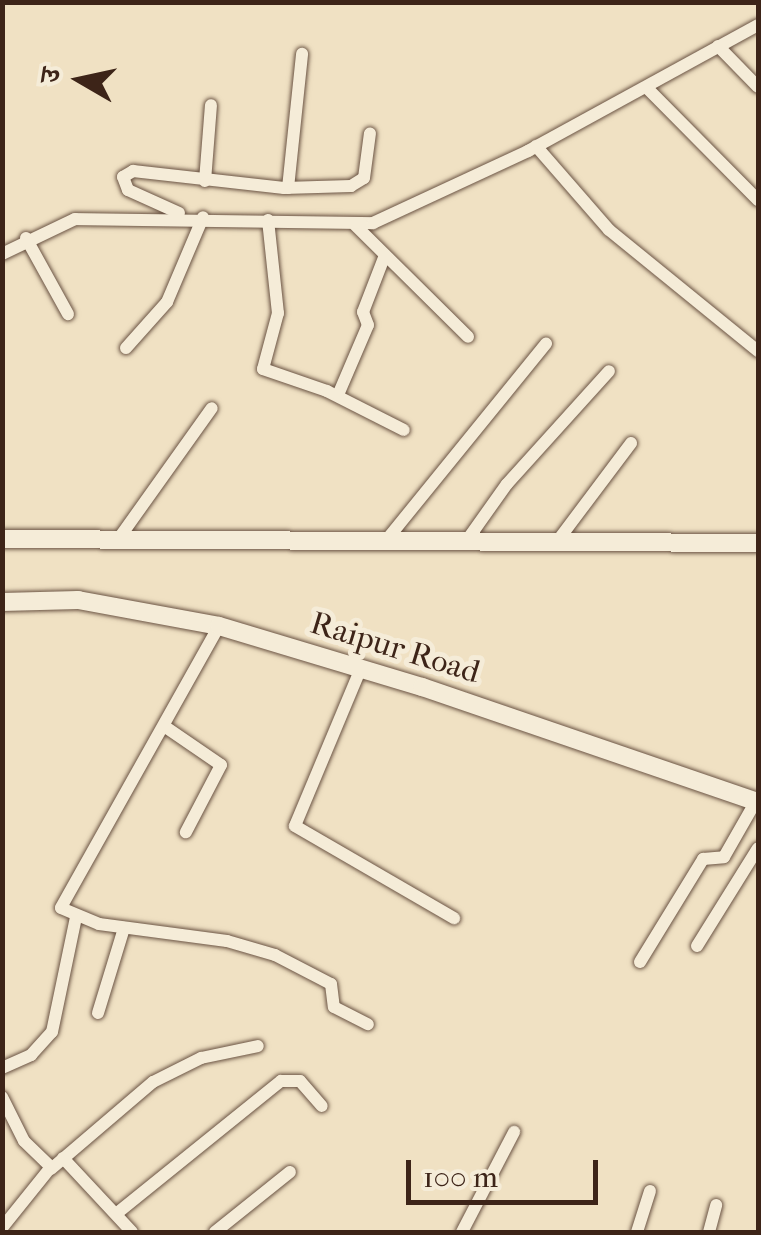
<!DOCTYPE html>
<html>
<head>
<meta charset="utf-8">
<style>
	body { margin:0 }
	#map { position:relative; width:761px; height:1235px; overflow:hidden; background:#f0e1c3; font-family:"IM FELL French Canon","Noto Serif Devanagari",serif }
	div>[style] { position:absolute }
	.roads { filter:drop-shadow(0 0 2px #6a5343) drop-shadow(0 0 2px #6a5343) }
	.street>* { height:12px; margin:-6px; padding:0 6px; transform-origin:6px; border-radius:6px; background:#f5ecd8 }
	.secondary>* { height:18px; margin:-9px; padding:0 9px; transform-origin:9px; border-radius:9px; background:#f5ecd8 }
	span { translate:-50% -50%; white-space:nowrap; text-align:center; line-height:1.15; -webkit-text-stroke:10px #f5ecd8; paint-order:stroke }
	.street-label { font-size:32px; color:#3d2418 }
	.frame { position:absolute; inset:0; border:5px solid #3d2418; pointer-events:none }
	.north { position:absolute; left:30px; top:30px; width:100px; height:100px; -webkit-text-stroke:8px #f5ecd8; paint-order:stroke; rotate:279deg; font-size:28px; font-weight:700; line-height:40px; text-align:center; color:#3d2418 }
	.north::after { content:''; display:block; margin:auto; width:35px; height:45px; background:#3d2418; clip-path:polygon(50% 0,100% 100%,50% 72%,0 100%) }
	.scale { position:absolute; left:406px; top:1160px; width:192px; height:45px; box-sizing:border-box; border:5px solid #3d2418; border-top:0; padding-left:12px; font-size:30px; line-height:35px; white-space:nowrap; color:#3d2418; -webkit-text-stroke:8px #f5ecd8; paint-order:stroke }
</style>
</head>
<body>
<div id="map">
	<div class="roads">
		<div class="street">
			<div style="left:718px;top:46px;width:57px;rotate:45.7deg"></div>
			<div style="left:647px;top:88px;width:158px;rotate:45.3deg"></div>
			<div style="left:536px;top:146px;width:111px;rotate:49deg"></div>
			<div style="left:609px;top:230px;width:192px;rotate:39.1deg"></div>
			<div style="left:205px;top:181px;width:76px;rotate:-85.5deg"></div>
			<div style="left:288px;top:188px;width:135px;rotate:-84deg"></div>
			<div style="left:179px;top:213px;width:56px;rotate:-155.7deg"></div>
			<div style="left:128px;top:190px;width:14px;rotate:-111deg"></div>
			<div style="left:123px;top:177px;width:12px;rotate:-31deg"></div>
			<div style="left:133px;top:171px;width:152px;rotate:6.4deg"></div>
			<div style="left:284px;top:188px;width:67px;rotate:-1.7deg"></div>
			<div style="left:351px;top:186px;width:15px;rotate:-32deg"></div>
			<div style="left:364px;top:178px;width:45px;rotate:-82.4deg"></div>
			<div style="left:268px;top:220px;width:94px;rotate:83.9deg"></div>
			<div style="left:278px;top:313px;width:58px;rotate:105deg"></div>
			<div style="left:263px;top:369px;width:68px;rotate:19deg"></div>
			<div style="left:327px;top:391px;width:86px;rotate:26.9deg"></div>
			<div style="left:355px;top:225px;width:159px;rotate:44.7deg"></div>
			<div style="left:26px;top:238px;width:87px;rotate:61.1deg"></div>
			<div style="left:2px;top:254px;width:81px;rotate:-25.6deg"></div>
			<div style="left:75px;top:219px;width:298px;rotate:0.8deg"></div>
			<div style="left:373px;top:223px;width:171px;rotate:-24.9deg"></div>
			<div style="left:528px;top:151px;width:262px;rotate:-28.7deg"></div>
			<div style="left:126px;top:348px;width:62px;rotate:-48.3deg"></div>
			<div style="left:167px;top:302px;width:92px;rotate:-67deg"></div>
			<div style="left:338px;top:395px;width:76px;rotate:-66.8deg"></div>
			<div style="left:368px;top:325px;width:14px;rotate:-111deg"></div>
			<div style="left:363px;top:312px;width:61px;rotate:-68.9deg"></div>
			<div style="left:117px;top:541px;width:163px;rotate:-54.5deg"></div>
			<div style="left:384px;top:543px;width:257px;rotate:-50.9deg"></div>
			<div style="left:465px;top:543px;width:72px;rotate:-54.6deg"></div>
			<div style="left:507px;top:484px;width:152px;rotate:-47.9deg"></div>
			<div style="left:556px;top:543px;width:125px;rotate:-53.1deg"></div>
			<div style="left:219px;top:626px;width:323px;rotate:119.3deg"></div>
			<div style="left:61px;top:908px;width:41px;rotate:22.8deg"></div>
			<div style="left:99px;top:924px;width:129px;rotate:7.6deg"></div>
			<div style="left:227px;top:941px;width:50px;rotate:16.3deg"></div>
			<div style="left:275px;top:955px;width:63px;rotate:27.4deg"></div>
			<div style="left:331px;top:984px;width:23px;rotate:83deg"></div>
			<div style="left:334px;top:1007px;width:38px;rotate:27deg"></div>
			<div style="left:361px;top:668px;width:171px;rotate:112.7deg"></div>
			<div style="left:295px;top:826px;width:184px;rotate:30.1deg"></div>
			<div style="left:164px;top:726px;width:69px;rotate:34.4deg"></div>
			<div style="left:221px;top:765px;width:76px;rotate:117.6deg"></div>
			<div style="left:697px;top:946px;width:115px;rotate:-58.1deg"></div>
			<div style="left:640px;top:962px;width:121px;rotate:-58.5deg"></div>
			<div style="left:703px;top:859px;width:21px;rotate:-5deg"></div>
			<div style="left:724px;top:857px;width:64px;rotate:-60.3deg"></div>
			<div style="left:98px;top:1013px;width:89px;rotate:-73deg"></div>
			<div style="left:2px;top:1068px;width:32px;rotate:-24deg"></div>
			<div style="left:31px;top:1055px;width:31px;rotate:-48deg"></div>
			<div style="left:52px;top:1032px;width:117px;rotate:-78.2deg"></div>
			<div style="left:2px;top:1097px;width:49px;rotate:63.4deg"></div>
			<div style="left:24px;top:1141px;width:37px;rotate:44deg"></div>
			<div style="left:51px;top:1167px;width:78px;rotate:128.8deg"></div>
			<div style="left:63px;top:1158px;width:101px;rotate:47deg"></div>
			<div style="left:51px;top:1169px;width:134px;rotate:-40.5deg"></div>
			<div style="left:153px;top:1082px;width:54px;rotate:-26.6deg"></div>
			<div style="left:201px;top:1058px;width:58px;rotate:-11.9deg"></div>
			<div style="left:116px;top:1214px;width:212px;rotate:-38.9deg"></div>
			<div style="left:281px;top:1081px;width:19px"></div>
			<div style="left:300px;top:1081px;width:33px;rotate:49deg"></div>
			<div style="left:215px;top:1232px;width:96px;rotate:-38.7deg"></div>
			<div style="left:462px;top:1232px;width:113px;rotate:-62.5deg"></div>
			<div style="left:637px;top:1232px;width:43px;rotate:-72.4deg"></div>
			<div style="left:709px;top:1232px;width:28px;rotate:-75deg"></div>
		</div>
		<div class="secondary">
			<div style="left:2px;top:539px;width:756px;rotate:0.3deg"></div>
			<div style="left:2px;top:602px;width:76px;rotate:-1.5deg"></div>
			<div style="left:78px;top:600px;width:143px;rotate:10.4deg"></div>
			<div style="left:219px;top:626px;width:212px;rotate:16.7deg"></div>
			<div style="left:422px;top:687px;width:355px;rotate:18.9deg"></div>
		</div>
	</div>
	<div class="street-label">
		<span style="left:395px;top:648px;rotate:17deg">Raipur Road</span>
	</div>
	<div class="frame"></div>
	<div class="north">उ</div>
	<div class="scale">100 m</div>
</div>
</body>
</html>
